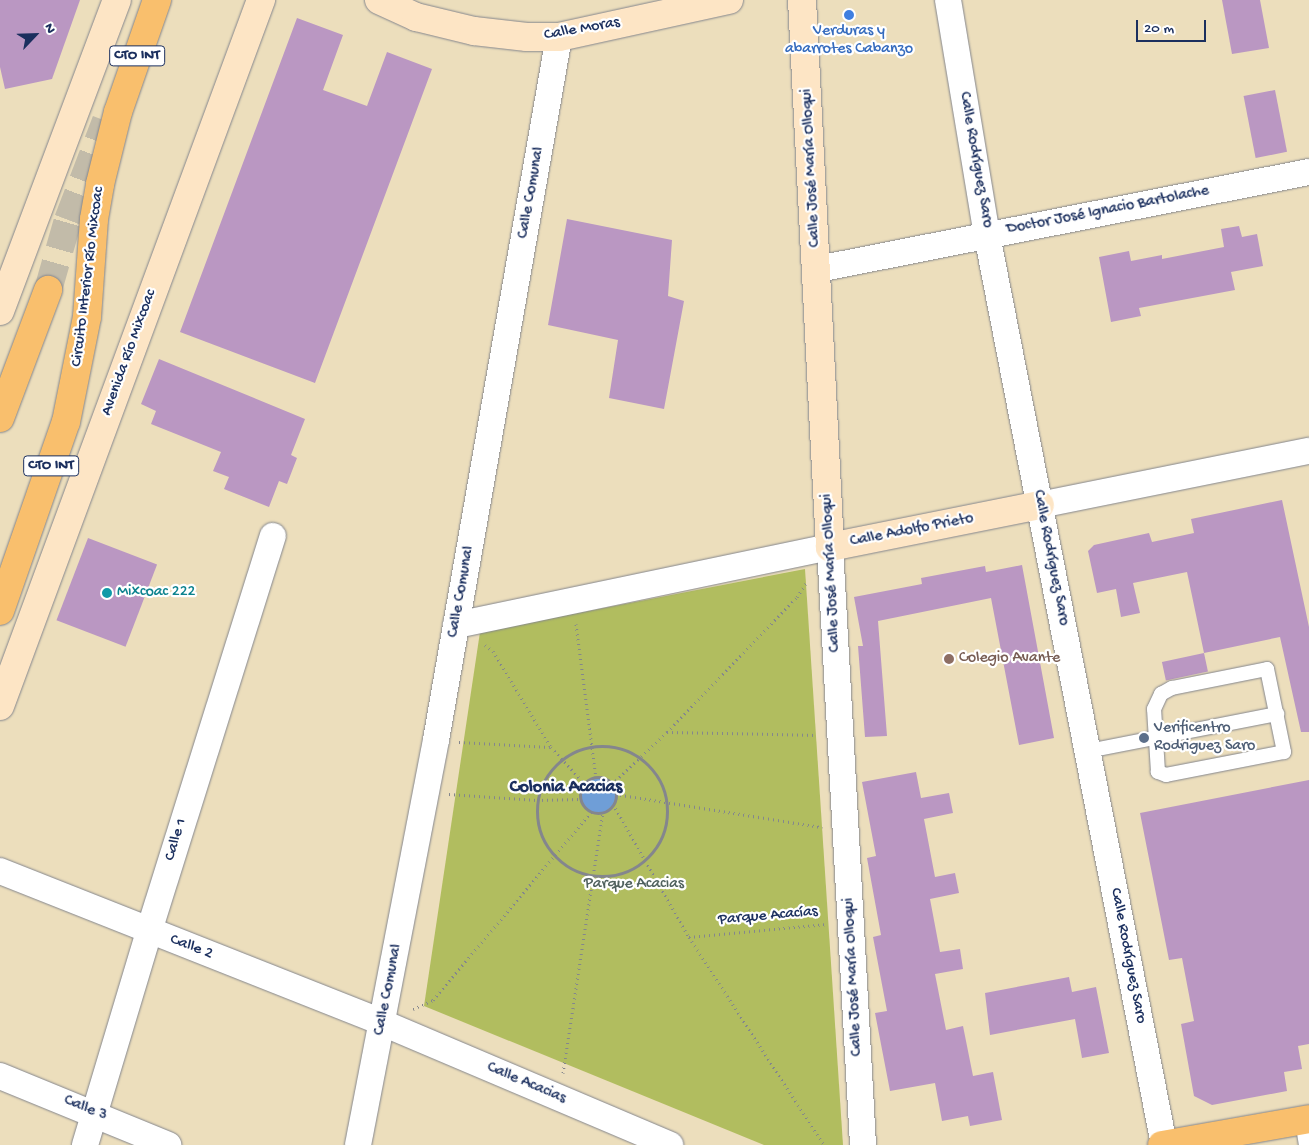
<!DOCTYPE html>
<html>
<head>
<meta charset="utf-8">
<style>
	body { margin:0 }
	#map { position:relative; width:1309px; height:1145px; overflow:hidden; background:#ecdebc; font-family:"Gochi Hand",sans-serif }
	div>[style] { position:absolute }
	.green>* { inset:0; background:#b1bd5f }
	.water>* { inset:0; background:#6f9ed7 }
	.round { border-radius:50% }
	.building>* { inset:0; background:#ba97c2; transform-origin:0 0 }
	.highway-tunnel>* { height:28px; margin-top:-14px; transform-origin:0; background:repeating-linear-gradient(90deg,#c2bba9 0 28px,transparent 0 42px) }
	.path>* { height:3px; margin-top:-1.5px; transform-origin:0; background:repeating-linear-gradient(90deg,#84868d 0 1px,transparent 0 5px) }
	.path>.ring { margin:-1.5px; padding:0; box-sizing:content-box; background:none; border:3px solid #84868d; border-radius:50% }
	.roads { filter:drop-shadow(0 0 1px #84868d) drop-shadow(0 0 1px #84868d) }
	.lane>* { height:14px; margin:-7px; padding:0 7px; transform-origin:7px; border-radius:7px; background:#fff }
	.street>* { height:26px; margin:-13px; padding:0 13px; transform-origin:13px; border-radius:13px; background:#fff }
	.secondary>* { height:28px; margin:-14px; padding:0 14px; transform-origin:14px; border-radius:14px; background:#fde5c5 }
	.primary>* { height:28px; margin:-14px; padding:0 14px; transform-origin:14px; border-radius:14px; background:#f9bf6d }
	.highway>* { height:28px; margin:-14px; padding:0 14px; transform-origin:14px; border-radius:14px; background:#f9bf6d }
	.dots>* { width:14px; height:14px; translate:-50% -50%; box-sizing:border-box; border:2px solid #fff; border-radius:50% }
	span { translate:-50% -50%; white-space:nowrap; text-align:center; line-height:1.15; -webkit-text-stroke:4.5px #fff; paint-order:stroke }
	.shield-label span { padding:1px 4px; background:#fff; border:1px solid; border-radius:4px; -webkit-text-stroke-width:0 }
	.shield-label { font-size:15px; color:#1b2f5e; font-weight:700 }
	.street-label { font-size:16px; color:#1b2f5e }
	.shop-label { font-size:16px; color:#366cbe }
	.culture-label { font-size:16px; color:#0d838f }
	.left { translate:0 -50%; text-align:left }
	.education-label { font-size:16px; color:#785e54 }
	.service-label { font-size:16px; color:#4e5e75 }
	.park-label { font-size:16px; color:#50615e }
	.neighbourhood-label { font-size:18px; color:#1b2f5e; font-weight:700 }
	.north { position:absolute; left:10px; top:10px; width:50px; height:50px; -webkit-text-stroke:4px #fff; paint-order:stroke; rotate:66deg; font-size:14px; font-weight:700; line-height:20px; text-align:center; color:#1b2f5e }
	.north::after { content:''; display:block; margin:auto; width:18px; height:22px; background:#1b2f5e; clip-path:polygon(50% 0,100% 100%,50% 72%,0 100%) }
	.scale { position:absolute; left:1136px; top:20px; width:70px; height:22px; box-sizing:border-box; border:2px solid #1b2f5e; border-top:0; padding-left:6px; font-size:15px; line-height:18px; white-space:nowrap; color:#1b2f5e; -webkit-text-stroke:4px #fff; paint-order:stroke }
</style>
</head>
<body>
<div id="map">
	<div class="green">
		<div style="clip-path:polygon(805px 569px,843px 1145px,764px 1145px,424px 1006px,480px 632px)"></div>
	</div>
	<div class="water">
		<div class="round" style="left:580px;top:777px;width:36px;height:36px"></div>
	</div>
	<div class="building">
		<div style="clip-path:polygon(0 0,80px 0,52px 79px,5px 89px,0 67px)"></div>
		<div style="clip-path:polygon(1222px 0,1260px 0,1269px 48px,1232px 54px)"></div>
		<div style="clip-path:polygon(297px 18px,343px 35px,323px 90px,367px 106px,387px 52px,432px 69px,315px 383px,180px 332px)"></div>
		<div style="left:1275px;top:90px;width:63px;height:32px;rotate:79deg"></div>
		<div style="clip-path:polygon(567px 219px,672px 240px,668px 296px,684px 301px,664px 409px,609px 398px,618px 340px,548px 325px)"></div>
		<div style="clip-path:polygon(1239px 226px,1242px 237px,1257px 234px,1263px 266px,1231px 272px,1235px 290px,1139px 308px,1141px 316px,1111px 322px,1099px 257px,1129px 251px,1131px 261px,1162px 255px,1162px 259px,1224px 247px,1221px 229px)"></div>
		<div style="clip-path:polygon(159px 359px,305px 419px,291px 455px,297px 458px,287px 484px,279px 481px,269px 507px,224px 489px,229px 477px,213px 471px,221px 452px,151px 424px,156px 411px,141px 404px)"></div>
		<div style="clip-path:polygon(1282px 500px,1309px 627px,1309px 732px,1301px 732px,1280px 637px,1204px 653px,1187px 572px,1133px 583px,1140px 613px,1121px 617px,1116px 589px,1097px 593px,1088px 551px,1094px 545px,1149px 533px,1152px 542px,1194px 533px,1191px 519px)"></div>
		<div style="left:88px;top:538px;width:74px;height:88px;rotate:21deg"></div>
		<div style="clip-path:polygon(1022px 565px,1054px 738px,1019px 745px,991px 598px,878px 621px,887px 736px,865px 737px,858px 646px,863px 646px,854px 597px,922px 584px,921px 578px,985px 566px,986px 572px)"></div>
		<div style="left:1204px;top:653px;width:19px;height:43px;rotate:78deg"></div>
		<div style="clip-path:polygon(916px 772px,921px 798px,949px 793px,953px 813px,924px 819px,935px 877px,955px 873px,959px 893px,930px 899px,940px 952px,960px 949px,963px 969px,935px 974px,946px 1030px,963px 1026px,973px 1076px,993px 1072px,1002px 1120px,970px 1126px,968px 1116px,942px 1121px,935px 1083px,890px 1091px,875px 1013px,887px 1011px,873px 937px,881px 935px,867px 858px,876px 856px,862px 782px)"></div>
		<div style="clip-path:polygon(1309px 780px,1309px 1044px,1298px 1046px,1302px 1069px,1284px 1072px,1287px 1091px,1212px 1105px,1194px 1096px,1181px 1024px,1194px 1021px,1182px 958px,1169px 960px,1140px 813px)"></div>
		<div style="clip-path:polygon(1069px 977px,1072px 992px,1096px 987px,1109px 1053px,1082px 1058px,1075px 1019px,990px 1035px,985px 993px)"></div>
	</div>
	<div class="highway-tunnel">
		<div style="left:48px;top:290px;width:73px;rotate:-74.1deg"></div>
		<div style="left:68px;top:220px;width:106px;rotate:-69deg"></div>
	</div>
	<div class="path">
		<div style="left:576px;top:624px;width:154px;rotate:82.6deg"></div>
		<div style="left:485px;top:645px;width:10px;rotate:37deg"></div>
		<div style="left:493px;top:651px;width:112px;rotate:58.9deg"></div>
		<div style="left:551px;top:747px;width:49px;rotate:47.5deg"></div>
		<div style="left:667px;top:732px;width:150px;rotate:1.1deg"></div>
		<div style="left:459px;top:742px;width:91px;rotate:3.1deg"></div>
		<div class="ring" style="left:537px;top:746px;width:127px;height:127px"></div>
		<div class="ring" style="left:580px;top:777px;width:33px;height:33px"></div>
		<div style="left:612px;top:784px;width:76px;rotate:-43.4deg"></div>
		<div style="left:667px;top:732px;width:187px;rotate:-46.1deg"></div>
		<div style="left:797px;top:597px;width:17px;rotate:-57deg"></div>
		<div style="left:449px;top:794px;width:88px;rotate:3.9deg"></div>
		<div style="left:537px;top:800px;width:44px;rotate:-1.3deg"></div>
		<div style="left:615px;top:794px;width:210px;rotate:9.1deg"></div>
		<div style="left:613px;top:804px;width:153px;rotate:60.3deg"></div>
		<div style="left:689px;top:937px;width:248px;rotate:57deg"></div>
		<div style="left:689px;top:937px;width:139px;rotate:-5.4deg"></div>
		<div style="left:413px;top:1009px;width:22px;rotate:-24deg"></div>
		<div style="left:433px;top:1000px;width:247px;rotate:-49.9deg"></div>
		<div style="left:563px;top:1073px;width:264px;rotate:-81.3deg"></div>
	</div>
	<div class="roads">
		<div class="lane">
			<div style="left:1267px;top:669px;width:85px;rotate:78.4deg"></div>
			<div style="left:1284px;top:752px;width:120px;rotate:169deg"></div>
			<div style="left:1166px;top:775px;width:9px;rotate:-159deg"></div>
			<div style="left:1158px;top:772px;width:63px;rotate:-93.6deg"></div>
			<div style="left:1154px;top:709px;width:17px;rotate:-65deg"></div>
			<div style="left:1161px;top:694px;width:13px;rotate:-29deg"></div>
			<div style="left:1172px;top:688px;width:97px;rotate:-11.3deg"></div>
			<div style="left:1088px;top:751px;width:193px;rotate:-11.1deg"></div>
			<div style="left:1302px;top:1120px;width:25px;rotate:81deg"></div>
		</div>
		<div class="street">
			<div style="left:948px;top:0;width:238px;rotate:80.6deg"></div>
			<div style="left:987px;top:235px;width:927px;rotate:78.99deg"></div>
			<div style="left:818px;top:269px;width:500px;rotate:-11.18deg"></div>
			<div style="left:1040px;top:505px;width:274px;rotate:-11.4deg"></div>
			<div style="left:456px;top:625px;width:382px;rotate:-11.8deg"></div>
			<div style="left:830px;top:547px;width:599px;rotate:86.84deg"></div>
			<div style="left:0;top:871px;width:412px;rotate:21.6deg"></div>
			<div style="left:383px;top:1023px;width:312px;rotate:23deg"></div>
			<div style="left:0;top:1076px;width:182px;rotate:22.3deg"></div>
			<div style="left:85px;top:1145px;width:223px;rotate:-73.3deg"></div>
			<div style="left:149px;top:931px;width:414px;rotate:-72.6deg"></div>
			<div style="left:358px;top:1145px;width:412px;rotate:-79.1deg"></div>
			<div style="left:436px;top:740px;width:714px;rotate:-80.08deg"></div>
		</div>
		<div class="secondary">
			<div style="left:379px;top:0;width:41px;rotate:24.7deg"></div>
			<div style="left:416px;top:17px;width:60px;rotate:13.6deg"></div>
			<div style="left:474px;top:31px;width:53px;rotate:6.5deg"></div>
			<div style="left:527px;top:37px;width:32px"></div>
			<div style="left:559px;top:37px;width:174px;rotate:-12.3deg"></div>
			<div style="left:802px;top:0;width:548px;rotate:87.07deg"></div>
			<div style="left:830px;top:547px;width:214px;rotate:-11.3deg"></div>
			<div style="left:0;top:311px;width:332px;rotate:-69.4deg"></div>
			<div style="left:0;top:706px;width:753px;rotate:-69.71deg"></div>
		</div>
		<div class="primary">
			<div style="left:1162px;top:1145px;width:149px;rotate:-10deg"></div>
		</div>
		<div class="highway">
			<div style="left:0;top:418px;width:137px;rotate:-69.4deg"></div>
			<div style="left:0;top:611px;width:200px;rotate:-70.8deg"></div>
			<div style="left:66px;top:422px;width:107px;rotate:-78.7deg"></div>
			<div style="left:87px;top:317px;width:98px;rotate:-85.9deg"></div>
			<div style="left:94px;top:219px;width:36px;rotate:-80deg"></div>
			<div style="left:100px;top:184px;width:74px;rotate:-76deg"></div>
			<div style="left:118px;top:112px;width:119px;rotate:-70.8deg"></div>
		</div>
	</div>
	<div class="dots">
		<div style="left:849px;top:15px;background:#3f7fe0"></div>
		<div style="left:107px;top:593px;background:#0f9aa8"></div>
		<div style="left:949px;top:659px;background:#8d6e63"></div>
		<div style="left:1144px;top:738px;background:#5c6f8a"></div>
	</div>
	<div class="shield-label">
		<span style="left:137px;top:56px">CTO INT</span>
		<span style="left:51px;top:466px">CTO INT</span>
	</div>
	<div class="street-label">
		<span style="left:582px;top:30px;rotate:-10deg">Calle Moras</span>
		<span style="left:975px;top:160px;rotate:80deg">Calle Rodríguez Saro</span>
		<span style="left:812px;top:168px;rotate:-93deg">Calle José María Olloqui</span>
		<span style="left:532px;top:193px;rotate:-80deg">Calle Comunal</span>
		<span style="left:1108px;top:211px;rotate:-11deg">Doctor José Ignacio Bartolache</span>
		<span style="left:89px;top:277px;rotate:-83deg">Circuito Interior Río Mixcoac</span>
		<span style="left:130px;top:353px;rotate:-70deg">Avenida Río Mixcoac</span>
		<span style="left:912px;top:531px;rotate:-11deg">Calle Adolfo Prieto</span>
		<span style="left:1050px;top:558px;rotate:79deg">Calle Rodríguez Saro</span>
		<span style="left:832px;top:573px;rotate:-93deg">Calle José María Olloqui</span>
		<span style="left:462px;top:592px;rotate:-80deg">Calle Comunal</span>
		<span style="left:177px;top:840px;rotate:-73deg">Calle 1</span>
		<span style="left:768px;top:917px;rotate:-5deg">Parque Acacías</span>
		<span style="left:191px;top:948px;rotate:21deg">Calle 2</span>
		<span style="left:1127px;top:956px;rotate:79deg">Calle Rodríguez Saro</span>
		<span style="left:854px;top:977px;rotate:-93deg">Calle José María Olloqui</span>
		<span style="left:389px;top:990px;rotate:-79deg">Calle Comunal</span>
		<span style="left:526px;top:1084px;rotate:23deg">Calle Acacias</span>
		<span style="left:85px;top:1109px;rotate:22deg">Calle 3</span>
	</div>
	<div class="shop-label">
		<span style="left:849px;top:41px">Verduras y<br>abarrotes Cabanzo</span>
	</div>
	<div class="culture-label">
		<span class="left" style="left:117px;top:593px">Mixcoac 222</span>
	</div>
	<div class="education-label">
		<span class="left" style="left:959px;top:659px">Colegio Avante</span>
	</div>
	<div class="service-label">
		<span class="left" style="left:1154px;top:738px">Verificentro<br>Rodriguez Saro</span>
	</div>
	<div class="park-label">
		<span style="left:634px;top:885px">Parque Acacias</span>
	</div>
	<div class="neighbourhood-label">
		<span style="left:566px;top:788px">Colonia Acacias</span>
	</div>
	<div class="north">N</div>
	<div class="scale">20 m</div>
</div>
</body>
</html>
